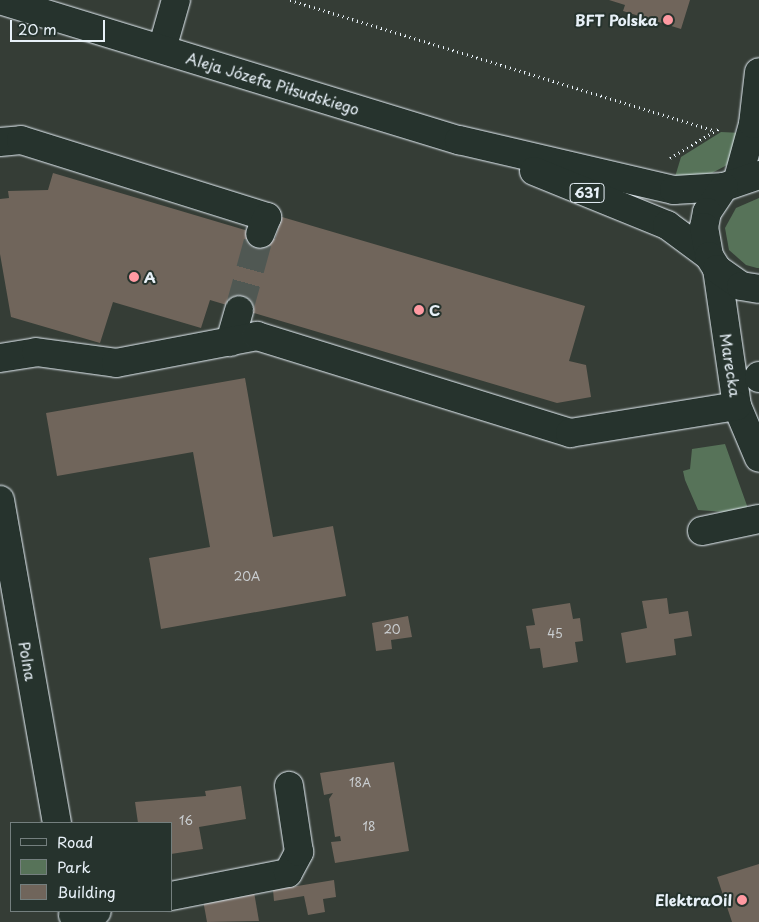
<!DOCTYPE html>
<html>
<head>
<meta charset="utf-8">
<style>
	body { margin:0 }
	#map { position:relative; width:759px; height:922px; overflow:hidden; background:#353d36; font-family:"Playpen Sans",sans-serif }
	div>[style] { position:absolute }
	.green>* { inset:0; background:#577359 }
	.building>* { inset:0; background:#70655b }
	.minor-tunnel>* { height:28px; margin-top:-14px; transform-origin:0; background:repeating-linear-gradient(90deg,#505853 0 28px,transparent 0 42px) }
	.path>* { height:3px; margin-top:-1.5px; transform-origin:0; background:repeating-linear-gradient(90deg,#e8f1f8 0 1px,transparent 0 5px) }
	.roads { filter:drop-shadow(0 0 1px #e8f1f8) drop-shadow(0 0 1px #e8f1f8) }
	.minor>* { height:28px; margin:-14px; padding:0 14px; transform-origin:14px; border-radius:14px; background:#26332d }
	.major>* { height:28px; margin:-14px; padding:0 14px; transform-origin:14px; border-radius:14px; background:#26332d }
	.dots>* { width:14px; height:14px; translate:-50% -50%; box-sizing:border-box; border:2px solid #26332d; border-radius:50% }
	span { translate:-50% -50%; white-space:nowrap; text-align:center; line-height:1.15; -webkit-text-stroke:4px #26332d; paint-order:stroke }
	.number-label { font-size:12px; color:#caced1 }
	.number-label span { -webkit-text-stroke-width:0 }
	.shield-label span { padding:1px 4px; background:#26332d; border:1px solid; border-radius:4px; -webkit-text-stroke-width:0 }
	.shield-label { font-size:14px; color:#e8f1f8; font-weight:700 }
	.poi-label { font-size:15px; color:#e8f1f8; font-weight:700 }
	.right { translate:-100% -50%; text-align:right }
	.left { translate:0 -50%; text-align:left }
	.street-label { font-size:15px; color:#e8f1f8 }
	.legend { position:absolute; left:10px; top:822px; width:162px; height:90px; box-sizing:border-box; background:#26332d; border:1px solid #747f7e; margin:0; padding:6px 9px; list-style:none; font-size:15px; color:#e8f1f8 }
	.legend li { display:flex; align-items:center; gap:10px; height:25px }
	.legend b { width:25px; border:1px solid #747f7e }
	.scale { position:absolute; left:10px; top:20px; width:95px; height:22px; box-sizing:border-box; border:2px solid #e8f1f8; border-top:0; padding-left:6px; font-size:15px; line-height:18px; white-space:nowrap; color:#e8f1f8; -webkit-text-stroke:4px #26332d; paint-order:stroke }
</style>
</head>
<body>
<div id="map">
	<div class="green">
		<div style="clip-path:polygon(721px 132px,742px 133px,727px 165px,712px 173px,675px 177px,681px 157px)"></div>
		<div style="clip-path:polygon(759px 198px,759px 268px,757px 268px,746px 265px,729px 250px,725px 228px,736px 208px)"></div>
		<div style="clip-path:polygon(725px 444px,750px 514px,698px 510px,685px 480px,683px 471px,690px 469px,692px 449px)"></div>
	</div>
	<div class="building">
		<div style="clip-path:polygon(609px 0,690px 0,681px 29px,623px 11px,625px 5px)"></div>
		<div style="clip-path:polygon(53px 173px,275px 239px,282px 217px,585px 306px,569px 361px,586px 365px,591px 397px,557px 403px,210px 300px,201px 328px,113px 302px,100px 343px,11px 317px,0 254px,0 199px,9px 198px,8px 191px,48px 190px)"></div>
		<div style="clip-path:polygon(245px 378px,273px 537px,333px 526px,346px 596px,161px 629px,149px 558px,210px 547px,193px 452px,57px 476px,46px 413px)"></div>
		<div style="clip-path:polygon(667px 598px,669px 614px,688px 611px,692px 636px,674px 639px,676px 655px,626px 663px,621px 633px,647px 628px,642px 601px)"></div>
		<div style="clip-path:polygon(570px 603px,573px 619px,580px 618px,583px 641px,575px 642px,578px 662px,543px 668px,540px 648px,530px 649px,526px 626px,535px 625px,532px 609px)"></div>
		<div style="clip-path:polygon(408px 616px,412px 637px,391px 640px,392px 649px,376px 651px,372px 623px)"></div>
		<div style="clip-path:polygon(394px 762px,409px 851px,335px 863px,331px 842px,341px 841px,340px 836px,335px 837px,329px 799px,333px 793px,324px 795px,320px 773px)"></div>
		<div style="clip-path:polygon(241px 786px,246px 819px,199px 827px,203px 849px,171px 854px,171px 823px,138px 823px,135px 802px,206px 796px,205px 791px)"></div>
		<div style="clip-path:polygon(759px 864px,759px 922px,732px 922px,717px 877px)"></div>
		<div style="clip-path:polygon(334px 880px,336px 897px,323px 899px,325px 912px,308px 915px,304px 896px,274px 901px,273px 890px)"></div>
		<div style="clip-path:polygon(254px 892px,259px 921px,207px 922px,203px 900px)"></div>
	</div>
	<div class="minor-tunnel">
		<div style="left:239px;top:310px;width:79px;rotate:-74.6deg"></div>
	</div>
	<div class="path">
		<div style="left:290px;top:0;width:443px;rotate:17.1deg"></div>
		<div style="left:670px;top:158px;width:58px;rotate:-31deg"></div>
	</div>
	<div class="roads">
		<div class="minor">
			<div style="left:162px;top:49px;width:51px;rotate:-74.1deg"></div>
			<div style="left:0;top:142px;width:21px;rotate:-5deg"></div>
			<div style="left:21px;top:140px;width:258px;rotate:17.4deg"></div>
			<div style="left:267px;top:217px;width:18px;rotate:112deg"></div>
			<div style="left:738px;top:179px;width:57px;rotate:-74.7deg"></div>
			<div style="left:753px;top:124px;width:52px;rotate:-83.4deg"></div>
			<div style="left:717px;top:269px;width:138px;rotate:81.7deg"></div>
			<div style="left:737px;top:406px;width:56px;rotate:67.1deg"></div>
			<div style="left:230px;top:342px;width:33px;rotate:-74deg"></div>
			<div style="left:0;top:358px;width:36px;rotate:-9deg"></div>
			<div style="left:36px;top:352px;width:81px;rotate:7.8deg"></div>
			<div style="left:116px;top:363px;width:144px;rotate:-10.8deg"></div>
			<div style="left:257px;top:336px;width:328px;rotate:17.2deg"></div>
			<div style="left:570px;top:433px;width:169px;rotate:-9.2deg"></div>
			<div style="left:759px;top:376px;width:2px;rotate:90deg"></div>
			<div style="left:0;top:500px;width:328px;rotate:80deg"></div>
			<div style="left:702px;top:531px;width:58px;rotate:-11.9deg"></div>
			<div style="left:171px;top:896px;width:119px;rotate:-11.1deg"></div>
			<div style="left:288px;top:873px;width:24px;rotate:-62deg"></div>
			<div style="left:299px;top:852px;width:67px;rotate:-98.6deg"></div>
			<div style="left:73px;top:915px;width:24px;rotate:-9deg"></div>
		</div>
		<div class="major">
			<div style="left:0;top:0;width:480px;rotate:17deg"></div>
			<div style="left:459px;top:140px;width:221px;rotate:13.1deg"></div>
			<div style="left:674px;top:190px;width:50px;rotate:-3.4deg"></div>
			<div style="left:534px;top:171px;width:144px;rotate:22.1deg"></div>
			<div style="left:667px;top:225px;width:52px;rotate:36.4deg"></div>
			<div style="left:759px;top:175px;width:37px;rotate:161deg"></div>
			<div style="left:724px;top:187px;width:30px;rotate:124deg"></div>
			<div style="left:707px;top:212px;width:15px;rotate:101deg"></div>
			<div style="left:704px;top:227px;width:29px;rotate:80deg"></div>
			<div style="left:709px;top:256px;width:15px;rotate:58deg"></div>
			<div style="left:717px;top:269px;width:29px;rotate:35deg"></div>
			<div style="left:741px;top:286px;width:18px;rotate:9deg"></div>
		</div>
	</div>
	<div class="dots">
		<div style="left:668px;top:20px;background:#ff9aa2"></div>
		<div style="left:134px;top:277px;background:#ff9aa2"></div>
		<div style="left:419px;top:310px;background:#ff9aa2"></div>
		<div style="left:742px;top:900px;background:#ff9aa2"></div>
	</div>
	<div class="number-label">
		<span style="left:247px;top:577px">20A</span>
		<span style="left:392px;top:630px">20</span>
		<span style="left:555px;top:634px">45</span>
		<span style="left:360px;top:783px">18A</span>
		<span style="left:186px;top:821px">16</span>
		<span style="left:369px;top:827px">18</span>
	</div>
	<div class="shield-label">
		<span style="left:587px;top:193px">631</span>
	</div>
	<div class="poi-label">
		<span class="right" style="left:658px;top:20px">BFT Polska</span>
		<span class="left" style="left:144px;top:277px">A</span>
		<span class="left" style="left:429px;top:310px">C</span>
		<span class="right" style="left:732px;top:900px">ElektraOil</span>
	</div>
	<div class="street-label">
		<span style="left:273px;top:83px;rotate:17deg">Aleja Józefa Piłsudskiego</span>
		<span style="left:731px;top:365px;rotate:81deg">Marecka</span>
		<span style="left:28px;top:661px;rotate:80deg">Polna</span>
	</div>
	<ul class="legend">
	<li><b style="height:6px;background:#26332d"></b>Road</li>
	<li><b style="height:14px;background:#577359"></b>Park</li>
	<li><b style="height:14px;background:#70655b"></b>Building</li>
	</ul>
	<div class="scale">20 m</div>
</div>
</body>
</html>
